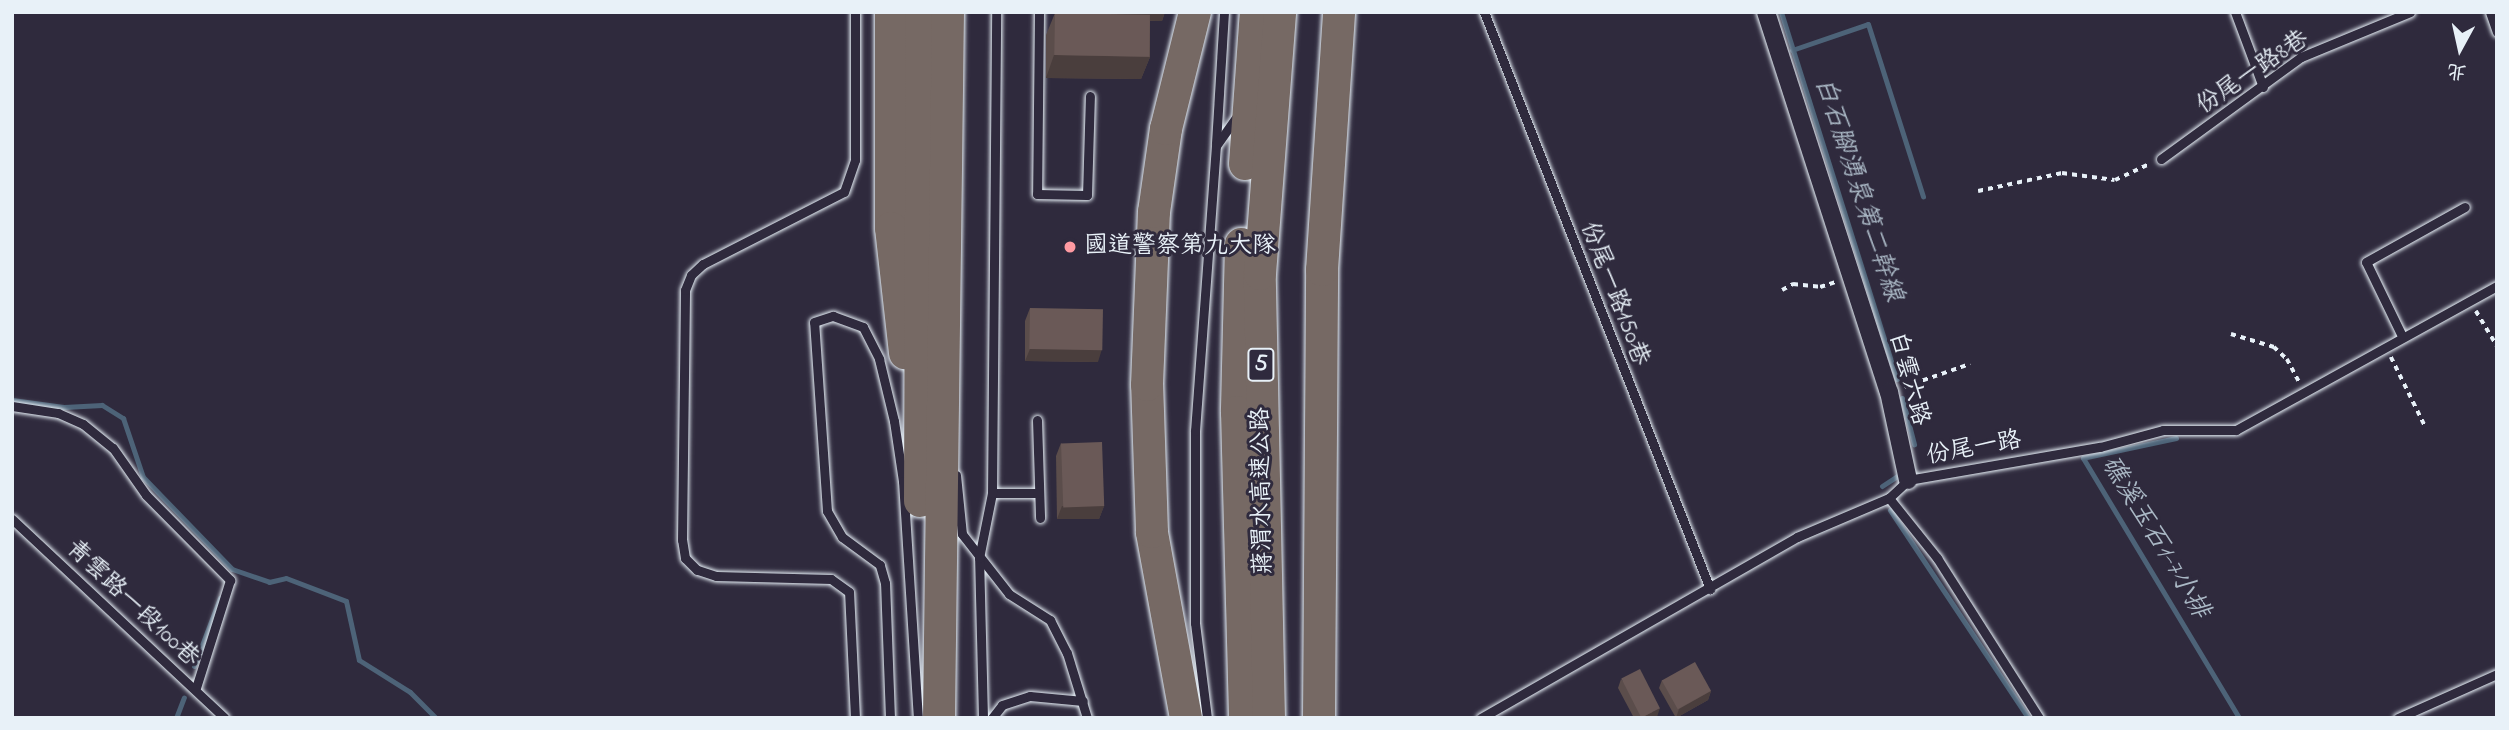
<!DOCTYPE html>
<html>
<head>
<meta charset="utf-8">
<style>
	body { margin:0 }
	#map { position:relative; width:2509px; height:730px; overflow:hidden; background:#2f2a3d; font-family:"Indie Flower","LXGW WenKai TC",sans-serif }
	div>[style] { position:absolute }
	.stream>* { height:5px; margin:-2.5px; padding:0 2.5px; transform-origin:2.5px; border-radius:2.5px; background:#4d6378 }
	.path>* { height:3.5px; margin-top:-1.75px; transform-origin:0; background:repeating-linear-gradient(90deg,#e8f1f8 0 5px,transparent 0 10px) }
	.roads { filter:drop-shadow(0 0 2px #e8f1f8) drop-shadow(0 0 2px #e8f1f8) }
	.service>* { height:9px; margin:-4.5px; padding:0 4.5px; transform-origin:4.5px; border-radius:4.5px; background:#2f2a3d }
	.minor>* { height:18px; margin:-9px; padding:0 9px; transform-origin:9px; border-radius:9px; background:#2f2a3d }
	.motorway>* { height:32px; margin:-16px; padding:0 16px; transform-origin:16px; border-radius:16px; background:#766964 }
	.wall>* { inset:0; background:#5b4d4b }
	.shaded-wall>* { inset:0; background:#4a3e3d }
	.building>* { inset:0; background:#6a5957; transform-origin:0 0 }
	.dots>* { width:19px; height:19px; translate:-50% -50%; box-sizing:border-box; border:4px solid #2f2a3d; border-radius:50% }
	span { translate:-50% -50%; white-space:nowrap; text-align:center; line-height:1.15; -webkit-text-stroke:6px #2f2a3d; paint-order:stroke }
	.shield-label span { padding:2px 5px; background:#2f2a3d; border:2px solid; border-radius:5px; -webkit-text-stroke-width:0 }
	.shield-label { font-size:23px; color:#e8f1f8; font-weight:700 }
	.street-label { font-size:24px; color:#e8f1f8 }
	.poi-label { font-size:24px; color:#e8f1f8 }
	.left { translate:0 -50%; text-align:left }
	.water-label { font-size:26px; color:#aab8c5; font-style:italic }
	.frame { position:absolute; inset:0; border:14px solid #e8f1f8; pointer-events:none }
	.north { position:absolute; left:2425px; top:14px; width:70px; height:70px; -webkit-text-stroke:5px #2f2a3d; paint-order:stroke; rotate:188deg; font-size:19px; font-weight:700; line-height:28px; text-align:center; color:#e8f1f8 }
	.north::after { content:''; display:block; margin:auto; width:24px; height:32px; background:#e8f1f8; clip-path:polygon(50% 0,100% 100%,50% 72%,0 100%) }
</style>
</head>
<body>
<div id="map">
	<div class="stream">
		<div style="left:1781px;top:12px;width:385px;rotate:72.5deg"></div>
		<div style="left:1792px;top:50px;width:80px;rotate:-18.9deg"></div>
		<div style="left:1868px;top:24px;width:181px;rotate:72.3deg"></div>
		<div style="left:1902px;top:398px;width:48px;rotate:75.4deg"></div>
		<div style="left:12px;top:400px;width:52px;rotate:7.7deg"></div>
		<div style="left:64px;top:407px;width:38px;rotate:-3deg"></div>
		<div style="left:102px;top:405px;width:25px;rotate:32deg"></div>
		<div style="left:123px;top:418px;width:62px;rotate:71.3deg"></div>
		<div style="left:143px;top:477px;width:128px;rotate:45.9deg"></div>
		<div style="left:232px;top:569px;width:39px;rotate:19deg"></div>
		<div style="left:269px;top:582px;width:17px;rotate:-13deg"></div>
		<div style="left:286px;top:578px;width:64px;rotate:21deg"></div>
		<div style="left:346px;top:601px;width:60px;rotate:77.6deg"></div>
		<div style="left:359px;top:660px;width:60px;rotate:32.1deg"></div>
		<div style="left:410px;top:692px;width:37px;rotate:45deg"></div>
		<div style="left:2176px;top:438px;width:95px;rotate:167.9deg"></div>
		<div style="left:2083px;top:458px;width:303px;rotate:59deg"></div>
		<div style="left:1882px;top:486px;width:24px;rotate:-33deg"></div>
		<div style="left:1890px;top:510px;width:250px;rotate:56.4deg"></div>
		<div style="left:194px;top:666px;width:73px;rotate:-69.1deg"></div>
		<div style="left:176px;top:718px;width:22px;rotate:-69deg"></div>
	</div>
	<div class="path">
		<div style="left:1978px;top:191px;width:86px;rotate:-12.1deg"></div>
		<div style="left:2062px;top:173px;width:53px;rotate:7.5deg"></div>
		<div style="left:2115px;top:180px;width:38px;rotate:-25deg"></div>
		<div style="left:1782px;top:290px;width:13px;rotate:-29deg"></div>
		<div style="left:1793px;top:284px;width:27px;rotate:6deg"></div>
		<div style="left:1820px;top:287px;width:16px;rotate:-18deg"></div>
		<div style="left:2476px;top:311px;width:41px;rotate:59deg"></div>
		<div style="left:2231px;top:334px;width:45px;rotate:16.8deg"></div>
		<div style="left:2274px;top:347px;width:18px;rotate:43deg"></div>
		<div style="left:2287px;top:359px;width:26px;rotate:62deg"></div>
		<div style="left:2391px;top:357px;width:77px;rotate:63.8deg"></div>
		<div style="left:1904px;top:387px;width:70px;rotate:-19.2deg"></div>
	</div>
	<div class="roads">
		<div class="service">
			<div style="left:1039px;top:12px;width:182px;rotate:90.6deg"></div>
			<div style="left:1037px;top:194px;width:50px;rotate:1.1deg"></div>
			<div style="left:1087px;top:195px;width:99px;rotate:-88.3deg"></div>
			<div style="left:1484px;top:12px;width:620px;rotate:68.61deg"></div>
			<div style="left:2235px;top:12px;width:80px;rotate:69.5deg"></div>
			<div style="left:2490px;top:12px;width:21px;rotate:71deg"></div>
			<div style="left:1216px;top:143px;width:131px;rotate:-86.5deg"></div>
			<div style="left:2161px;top:159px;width:173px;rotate:-36.1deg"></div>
			<div style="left:2301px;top:57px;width:118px;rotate:-22.4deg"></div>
			<div style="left:2402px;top:336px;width:82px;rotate:-115.9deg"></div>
			<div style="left:2366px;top:262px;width:113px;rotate:-29.1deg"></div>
			<div style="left:12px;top:406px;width:47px;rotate:8.7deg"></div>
			<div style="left:58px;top:413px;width:27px;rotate:24deg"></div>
			<div style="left:83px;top:424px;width:38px;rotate:39deg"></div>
			<div style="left:113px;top:448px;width:57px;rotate:54.9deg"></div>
			<div style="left:146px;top:495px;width:120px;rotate:45.3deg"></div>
			<div style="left:230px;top:580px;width:113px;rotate:107.5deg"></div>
			<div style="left:1037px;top:420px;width:98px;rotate:88.2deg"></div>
			<div style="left:956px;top:475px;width:59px;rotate:84.2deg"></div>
			<div style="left:962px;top:534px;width:76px;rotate:51.9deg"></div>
			<div style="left:1009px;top:594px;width:49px;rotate:32.4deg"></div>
			<div style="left:1050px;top:620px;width:37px;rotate:63deg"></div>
			<div style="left:1067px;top:653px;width:68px;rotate:72.9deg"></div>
			<div style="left:992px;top:493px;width:47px"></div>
			<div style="left:1889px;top:498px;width:77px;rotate:51.3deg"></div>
			<div style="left:1937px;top:558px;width:190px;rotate:57.5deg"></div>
			<div style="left:12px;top:519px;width:291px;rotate:43.1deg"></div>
			<div style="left:855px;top:718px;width:126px;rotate:-92.7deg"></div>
			<div style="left:849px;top:592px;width:22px;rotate:-144deg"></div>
			<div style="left:831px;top:579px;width:115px;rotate:-178.5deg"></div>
			<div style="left:716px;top:576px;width:20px;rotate:-162deg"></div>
			<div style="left:697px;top:570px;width:17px;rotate:-135deg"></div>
			<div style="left:685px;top:558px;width:18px;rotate:-99deg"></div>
			<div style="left:682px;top:540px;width:250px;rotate:-89.3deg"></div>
			<div style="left:685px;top:290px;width:16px;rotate:-68deg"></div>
			<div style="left:691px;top:275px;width:16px;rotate:-43deg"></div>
			<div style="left:703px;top:264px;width:158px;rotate:-27.1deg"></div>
			<div style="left:844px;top:192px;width:34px;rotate:-71deg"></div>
			<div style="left:855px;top:160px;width:148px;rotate:-90deg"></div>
			<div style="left:890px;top:718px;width:135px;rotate:-92.1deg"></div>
			<div style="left:885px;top:583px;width:19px;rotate:-106deg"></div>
			<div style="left:880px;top:565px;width:47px;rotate:-143.6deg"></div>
			<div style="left:842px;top:537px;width:30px;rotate:-120deg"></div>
			<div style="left:827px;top:511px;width:189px;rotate:-93.9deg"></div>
			<div style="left:814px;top:322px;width:20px;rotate:-18deg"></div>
			<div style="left:833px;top:316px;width:32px;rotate:20deg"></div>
			<div style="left:863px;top:327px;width:36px;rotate:63deg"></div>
			<div style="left:879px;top:359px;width:64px;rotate:76.4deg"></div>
			<div style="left:894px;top:421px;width:61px;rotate:81.5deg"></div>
			<div style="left:903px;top:481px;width:237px;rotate:86.4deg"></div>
			<div style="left:983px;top:718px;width:160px;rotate:-91.4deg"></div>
			<div style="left:979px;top:558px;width:66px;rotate:-78.7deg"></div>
			<div style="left:992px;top:493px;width:481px;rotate:-89.5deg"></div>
			<div style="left:992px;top:718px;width:16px;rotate:-52deg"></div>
			<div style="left:1002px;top:705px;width:29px;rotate:-18deg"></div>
			<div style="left:1030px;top:696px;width:53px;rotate:5.4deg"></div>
			<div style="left:1207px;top:718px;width:96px;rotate:-97.2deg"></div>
			<div style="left:1195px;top:623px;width:192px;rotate:-90deg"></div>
			<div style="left:1195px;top:431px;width:286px;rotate:-85.8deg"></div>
			<div style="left:1216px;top:146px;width:39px;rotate:-55deg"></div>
			<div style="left:1481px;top:718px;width:364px;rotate:-29.8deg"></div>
			<div style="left:1797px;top:537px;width:100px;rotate:-23deg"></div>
			<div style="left:1889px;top:498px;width:26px;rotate:-43deg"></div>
			<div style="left:1908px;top:480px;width:195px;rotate:-9.8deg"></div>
			<div style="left:2100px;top:447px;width:65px;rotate:-15.1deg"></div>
			<div style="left:2163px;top:430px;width:73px"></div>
			<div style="left:2236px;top:430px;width:298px;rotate:-28.9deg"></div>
			<div style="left:2398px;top:718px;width:108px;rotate:-24deg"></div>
		</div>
		<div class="minor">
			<div style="left:1766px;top:12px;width:399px;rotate:72.1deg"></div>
			<div style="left:1889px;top:392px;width:90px;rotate:77.8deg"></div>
		</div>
		<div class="motorway">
			<div style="left:891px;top:12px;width:216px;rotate:90deg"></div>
			<div style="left:891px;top:228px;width:126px;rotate:83.6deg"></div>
			<div style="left:1245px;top:164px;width:152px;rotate:-85.9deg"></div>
			<div style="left:1241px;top:244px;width:168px;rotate:91.4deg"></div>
			<div style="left:1237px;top:412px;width:306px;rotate:88.5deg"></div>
			<div style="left:920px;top:501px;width:489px;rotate:-89.8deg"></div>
			<div style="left:939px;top:718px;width:706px;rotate:-89.27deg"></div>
			<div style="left:1186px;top:718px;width:189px;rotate:-100.4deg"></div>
			<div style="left:1152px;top:532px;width:147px;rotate:-91.9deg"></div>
			<div style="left:1147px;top:385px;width:173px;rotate:-87.7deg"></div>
			<div style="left:1154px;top:212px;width:84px;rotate:-81.8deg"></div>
			<div style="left:1166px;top:129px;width:121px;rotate:-76.1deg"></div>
			<div style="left:1269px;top:718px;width:444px;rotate:-91.2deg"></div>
			<div style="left:1260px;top:274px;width:263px;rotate:-85.6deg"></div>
			<div style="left:1319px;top:718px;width:448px;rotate:-89.6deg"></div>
			<div style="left:1322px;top:270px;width:259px;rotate:-86.2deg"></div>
		</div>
	</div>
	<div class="wall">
		<div style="clip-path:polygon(1115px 12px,1165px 12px,1162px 21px,1150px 21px,1150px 57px,1141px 79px,1046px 78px,1046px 35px,1055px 13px,1115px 13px)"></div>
		<div style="clip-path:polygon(1030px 308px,1098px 362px,1025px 361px,1025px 321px)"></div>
		<div style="clip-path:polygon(1061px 443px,1104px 506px,1099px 519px,1057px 519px,1056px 456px)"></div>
		<div style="clip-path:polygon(1621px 679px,1657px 717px,1634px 718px,1618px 688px)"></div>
		<div style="clip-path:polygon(1662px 680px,1711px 691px,1708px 700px,1676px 718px,1659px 688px)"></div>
	</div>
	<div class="shaded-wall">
		<div style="clip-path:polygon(1118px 12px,1165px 12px,1162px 21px,1115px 20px)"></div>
		<div style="clip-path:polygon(1054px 55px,1150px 57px,1141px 79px,1046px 78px)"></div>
		<div style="clip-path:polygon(1030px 349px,1102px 349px,1098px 362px,1025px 361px)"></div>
		<div style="clip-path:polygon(1062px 506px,1104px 506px,1099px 519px,1057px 519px)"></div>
		<div style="clip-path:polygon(1711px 691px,1708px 700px,1676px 718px,1679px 709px)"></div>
		<div style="clip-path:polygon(1660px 708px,1657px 717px,1641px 718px)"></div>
	</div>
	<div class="building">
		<div style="left:1055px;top:13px;width:95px;height:42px;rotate:1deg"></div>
		<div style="left:1030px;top:308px;width:73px;height:41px;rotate:1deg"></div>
		<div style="left:1102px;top:442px;width:64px;height:41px;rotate:88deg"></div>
		<div style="left:1695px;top:662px;width:33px;height:38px;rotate:61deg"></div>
		<div style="left:1640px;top:669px;width:44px;height:21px;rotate:63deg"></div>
	</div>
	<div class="dots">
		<div style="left:1070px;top:247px;background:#ff9aa2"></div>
	</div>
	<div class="shield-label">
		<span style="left:1261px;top:365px">5</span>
	</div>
	<div class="street-label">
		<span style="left:2253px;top:73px;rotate:-34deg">份尾一路8巷</span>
		<span style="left:1614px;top:294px;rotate:69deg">份尾一路150巷</span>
		<span style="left:1908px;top:379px;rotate:75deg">白雲六路</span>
		<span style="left:1974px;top:449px;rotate:-10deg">份尾一路</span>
		<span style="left:1263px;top:491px;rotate:-91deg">蔣渭水高速公路</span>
		<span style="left:132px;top:604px;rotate:43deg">青雲路一段100巷</span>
	</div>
	<div class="poi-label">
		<span class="left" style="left:1084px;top:247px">國道警察第九大隊</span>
	</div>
	<div class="water-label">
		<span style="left:1857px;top:190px;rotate:72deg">白石腳湧泉第二幹線</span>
		<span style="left:2154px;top:538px;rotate:59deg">礁溪玉石1-7小排</span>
	</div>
	<div class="frame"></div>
	<div class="north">北</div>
</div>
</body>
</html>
